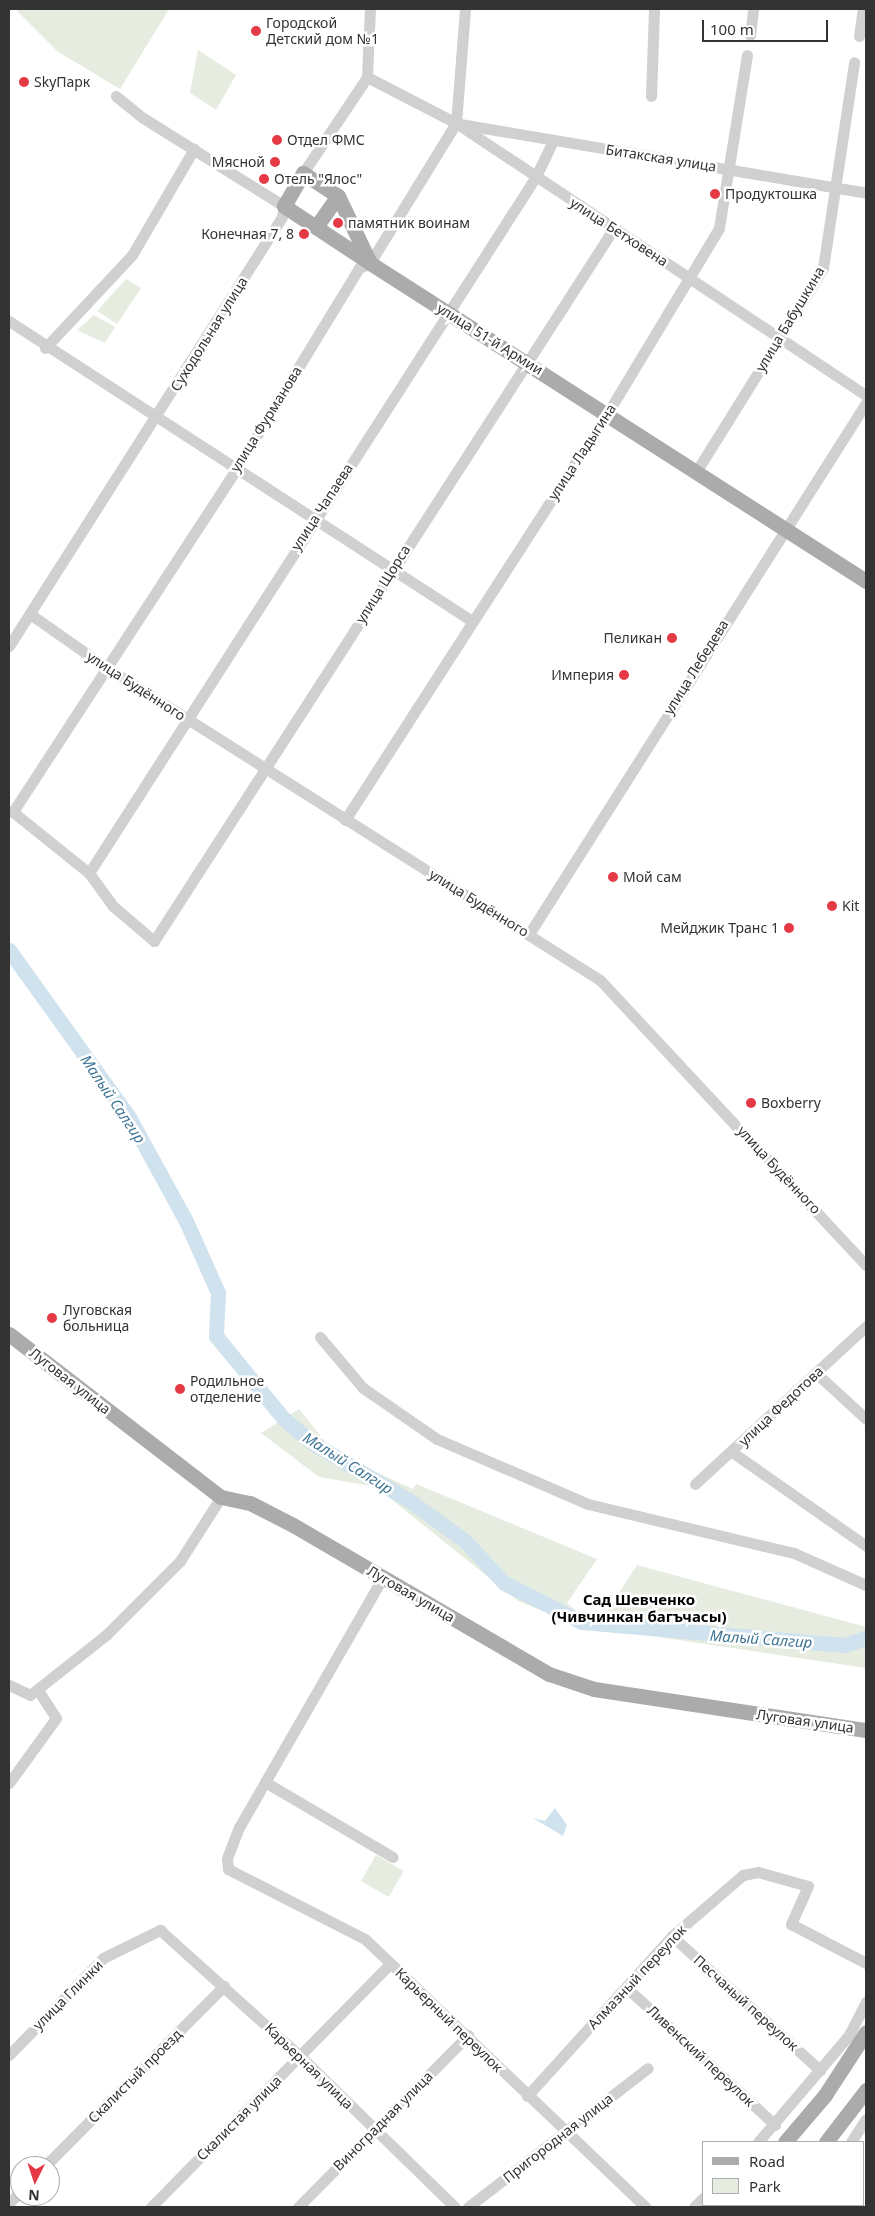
<!DOCTYPE html>
<html>
<head>
<meta charset="utf-8">
<style>
	body { margin:0 }
	#map { position:relative; width:875px; height:2216px; overflow:hidden; background:#fff; font-family:"Noto Sans",sans-serif }
	div>[style] { position:absolute }
	.green>* { inset:0; background:#e6ecdf; transform-origin:0 0 }
	.water>* { inset:0; background:#cfe2ee }
	.river>* { height:15px; margin:-7.5px; padding:0 7.5px; transform-origin:7.5px; border-radius:7.5px; background:#cfe2ee }
	.minor>* { height:11px; margin:-5.5px; padding:0 5.5px; transform-origin:5.5px; border-radius:5.5px; background:#d0d0d0 }
	.major>* { height:15px; margin:-7.5px; padding:0 7.5px; transform-origin:7.5px; border-radius:7.5px; background:#ababab }
	.dots>* { width:14px; height:14px; translate:-50% -50%; box-sizing:border-box; border:2px solid #fff; border-radius:50% }
	span { translate:-50% -50%; white-space:nowrap; text-align:center; line-height:1.15; -webkit-text-stroke:5px #fff; paint-order:stroke }
	.poi-label { font-size:14px; color:#333 }
	.left { translate:0 -50%; text-align:left }
	.right { translate:-100% -50%; text-align:right }
	.street-label { font-size:14px; color:#333 }
	.water-label { font-size:15px; color:#3f7597; font-style:italic }
	.neighbourhood-label { font-size:15px; color:#000; font-weight:700 }
	.frame { position:absolute; inset:0; border:10px solid #333; pointer-events:none }
	.legend { position:absolute; left:702px; top:2141px; width:162px; height:65px; box-sizing:border-box; background:#fff; border:1px solid #adadad; margin:0; padding:6px 9px; list-style:none; font-size:15px; color:#333 }
	.legend li { display:flex; align-items:center; gap:10px; height:25px }
	.legend b { width:25px; border:1px solid #adadad }
	.north { position:absolute; left:10px; top:2156px; width:50px; height:50px; box-sizing:border-box; background:#fff; border:1px solid #adadad; border-radius:50%; rotate:184deg; font-size:14px; font-weight:700; line-height:20px; text-align:center; color:#333 }
	.north::after { content:''; display:block; margin:auto; width:18px; height:22px; background:#e63946; clip-path:polygon(50% 0,100% 100%,50% 72%,0 100%) }
	.scale { position:absolute; left:702px; top:20px; width:126px; height:22px; box-sizing:border-box; border:2px solid #333; border-top:0; padding-left:6px; font-size:15px; line-height:18px; white-space:nowrap; color:#333; -webkit-text-stroke:4px #fff; paint-order:stroke }
</style>
</head>
<body>
<div id="map">
	<div class="green">
		<div style="clip-path:polygon(15px 9px,169px 9px,120px 89px,57px 51px)"></div>
		<div style="clip-path:polygon(198px 50px,236px 75px,216px 110px,190px 93px)"></div>
		<div style="clip-path:polygon(126px 279px,141px 288px,117px 324px,97px 311px)"></div>
		<div style="clip-path:polygon(94px 315px,115px 327px,105px 343px,77px 330px)"></div>
		<div style="clip-path:polygon(299px 1409px,334px 1453px,413px 1489px,416px 1484px,597px 1559px,567px 1603px,583px 1617px,602px 1619px,637px 1565px,866px 1627px,866px 1668px,578px 1625px,518px 1601px,376px 1487px,319px 1477px,261px 1433px)"></div>
		<div style="left:376px;top:1855px;width:32px;height:30px;rotate:30deg"></div>
	</div>
	<div class="water">
		<div style="clip-path:polygon(555px 1808px,567px 1825px,563px 1836px,533px 1818px,545px 1821px)"></div>
	</div>
	<div class="river">
		<div style="left:9px;top:950px;width:206px;rotate:54.3deg"></div>
		<div style="left:129px;top:1117px;width:119px;rotate:61.3deg"></div>
		<div style="left:186px;top:1221px;width:79px;rotate:66deg"></div>
		<div style="left:218px;top:1293px;width:43px;rotate:92.7deg"></div>
		<div style="left:216px;top:1336px;width:107px;rotate:50.7deg"></div>
		<div style="left:284px;top:1419px;width:35px;rotate:40deg"></div>
		<div style="left:311px;top:1442px;width:115px;rotate:30.8deg"></div>
		<div style="left:410px;top:1501px;width:68px;rotate:36deg"></div>
		<div style="left:465px;top:1541px;width:57px;rotate:47.1deg"></div>
		<div style="left:504px;top:1583px;width:87px;rotate:26.6deg"></div>
		<div style="left:582px;top:1622px;width:263px;rotate:5deg"></div>
		<div style="left:844px;top:1645px;width:23px;rotate:-18deg"></div>
	</div>
	<div class="minor">
		<div style="left:465px;top:9px;width:114px;rotate:94.5deg"></div>
		<div style="left:456px;top:123px;width:164px;rotate:121.6deg"></div>
		<div style="left:370px;top:263px;width:12px;rotate:156deg"></div>
		<div style="left:359px;top:268px;width:234px;rotate:121.4deg"></div>
		<div style="left:237px;top:468px;width:411px;rotate:123.1deg"></div>
		<div style="left:13px;top:812px;width:97px;rotate:38.8deg"></div>
		<div style="left:89px;top:873px;width:41px;rotate:54deg"></div>
		<div style="left:113px;top:906px;width:54px;rotate:40.5deg"></div>
		<div style="left:154px;top:941px;width:849px;rotate:-57.17deg"></div>
		<div style="left:750px;top:35px;width:26px;rotate:-83deg"></div>
		<div style="left:859px;top:36px;width:27px;rotate:-82deg"></div>
		<div style="left:367px;top:77px;width:100px;rotate:27.3deg"></div>
		<div style="left:456px;top:123px;width:492px;rotate:33.6deg"></div>
		<div style="left:651px;top:96px;width:87px;rotate:-88deg"></div>
		<div style="left:460px;top:124px;width:412px;rotate:9.6deg"></div>
		<div style="left:303px;top:173px;width:115px;rotate:-56.3deg"></div>
		<div style="left:367px;top:77px;width:68px;rotate:-87.5deg"></div>
		<div style="left:9px;top:321px;width:552px;rotate:32.94deg"></div>
		<div style="left:45px;top:348px;width:127px;rotate:-46.9deg"></div>
		<div style="left:132px;top:255px;width:123px;rotate:-59.7deg"></div>
		<div style="left:696px;top:472px;width:240px;rotate:-58.1deg"></div>
		<div style="left:823px;top:268px;width:208px;rotate:-81.4deg"></div>
		<div style="left:30px;top:614px;width:94px;rotate:35deg"></div>
		<div style="left:107px;top:668px;width:583px;rotate:32.33deg"></div>
		<div style="left:600px;top:980px;width:390px;rotate:47deg"></div>
		<div style="left:9px;top:646px;width:508px;rotate:-57.53deg"></div>
		<div style="left:282px;top:217px;width:11px;rotate:-80deg"></div>
		<div style="left:284px;top:206px;width:166px;rotate:-148deg"></div>
		<div style="left:143px;top:118px;width:35px;rotate:-141deg"></div>
		<div style="left:345px;top:820px;width:483px;rotate:-57.2deg"></div>
		<div style="left:607px;top:414px;width:217px;rotate:-58.9deg"></div>
		<div style="left:719px;top:228px;width:175px;rotate:-80.8deg"></div>
		<div style="left:89px;top:873px;width:826px;rotate:-57.31deg"></div>
		<div style="left:535px;top:178px;width:41px;rotate:-64.1deg"></div>
		<div style="left:529px;top:934px;width:629px;rotate:-57.6deg"></div>
		<div style="left:320px;top:1337px;width:67px;rotate:49.9deg"></div>
		<div style="left:363px;top:1388px;width:90px;rotate:34.6deg"></div>
		<div style="left:437px;top:1439px;width:164px;rotate:23.3deg"></div>
		<div style="left:588px;top:1504px;width:212px;rotate:13.4deg"></div>
		<div style="left:794px;top:1553px;width:79px;rotate:24deg"></div>
		<div style="left:816px;top:1373px;width:68px;rotate:42.6deg"></div>
		<div style="left:732px;top:1452px;width:164px;rotate:35deg"></div>
		<div style="left:695px;top:1484px;width:233px;rotate:-42.7deg"></div>
		<div style="left:383px;top:1577px;width:289px;rotate:119.9deg"></div>
		<div style="left:239px;top:1827px;width:34px;rotate:111deg"></div>
		<div style="left:227px;top:1859px;width:10px;rotate:84deg"></div>
		<div style="left:228px;top:1869px;width:154px;rotate:27.1deg"></div>
		<div style="left:365px;top:1939px;width:388px;rotate:43.7deg"></div>
		<div style="left:9px;top:1685px;width:23px;rotate:25deg"></div>
		<div style="left:30px;top:1695px;width:97px;rotate:-38.3deg"></div>
		<div style="left:106px;top:1635px;width:105px;rotate:-45deg"></div>
		<div style="left:180px;top:1561px;width:76px;rotate:-57.4deg"></div>
		<div style="left:265px;top:1782px;width:148px;rotate:30.4deg"></div>
		<div style="left:9px;top:1783px;width:80px;rotate:-54.1deg"></div>
		<div style="left:56px;top:1718px;width:33px;rotate:-123deg"></div>
		<div style="left:672px;top:1936px;width:200px;rotate:42.2deg"></div>
		<div style="left:626px;top:1987px;width:203px;rotate:42.8deg"></div>
		<div style="left:9px;top:2055px;width:135px;rotate:-45.9deg"></div>
		<div style="left:103px;top:1958px;width:64px;rotate:-26.2deg"></div>
		<div style="left:160px;top:1930px;width:188px;rotate:42deg"></div>
		<div style="left:300px;top:2056px;width:216px;rotate:44.3deg"></div>
		<div style="left:527px;top:2096px;width:216px;rotate:-47.8deg"></div>
		<div style="left:672px;top:1936px;width:94px;rotate:-40.7deg"></div>
		<div style="left:743px;top:1875px;width:15px;rotate:-11deg"></div>
		<div style="left:758px;top:1872px;width:52px;rotate:15.6deg"></div>
		<div style="left:808px;top:1886px;width:42px;rotate:114.1deg"></div>
		<div style="left:791px;top:1924px;width:85px;rotate:27.5deg"></div>
		<div style="left:758px;top:2142px;width:140px;rotate:-49.6deg"></div>
		<div style="left:849px;top:2035px;width:38px;rotate:-63deg"></div>
		<div style="left:851px;top:2142px;width:27px;rotate:-57deg"></div>
		<div style="left:45px;top:2166px;width:254px;rotate:-45.2deg"></div>
		<div style="left:9px;top:2203px;width:16px;rotate:-45deg"></div>
		<div style="left:151px;top:2207px;width:341px;rotate:-45.5deg"></div>
		<div style="left:298px;top:2207px;width:242px;rotate:-45.3deg"></div>
		<div style="left:468px;top:2207px;width:227px;rotate:-37.7deg"></div>
		<div style="left:694px;top:2207px;width:14px;rotate:-45deg"></div>
		<div style="left:790px;top:2207px;width:3px;rotate:-45deg"></div>
	</div>
	<div class="major">
		<div style="left:316px;top:227px;width:38px;rotate:-55deg"></div>
		<div style="left:370px;top:263px;width:74px;rotate:-115.5deg"></div>
		<div style="left:338px;top:196px;width:42px;rotate:-146.7deg"></div>
		<div style="left:303px;top:173px;width:38px;rotate:120deg"></div>
		<div style="left:284px;top:206px;width:103px;rotate:33.5deg"></div>
		<div style="left:370px;top:263px;width:589px;rotate:32.67deg"></div>
		<div style="left:9px;top:1334px;width:267px;rotate:37.6deg"></div>
		<div style="left:221px;top:1497px;width:30px;rotate:12deg"></div>
		<div style="left:250px;top:1503px;width:48px;rotate:27.1deg"></div>
		<div style="left:293px;top:1525px;width:296px;rotate:30.2deg"></div>
		<div style="left:549px;top:1674px;width:47px;rotate:18.4deg"></div>
		<div style="left:594px;top:1689px;width:275px;rotate:8.6deg"></div>
		<div style="left:785px;top:2142px;width:62px;rotate:-49.6deg"></div>
		<div style="left:825px;top:2095px;width:75px;rotate:-56.9deg"></div>
		<div style="left:826px;top:2142px;width:66px;rotate:-52.4deg"></div>
		<div style="left:724px;top:2207px;width:3px;rotate:-45deg"></div>
		<div style="left:766px;top:2207px;width:3px;rotate:-45deg"></div>
	</div>
	<div class="dots">
		<div style="left:256px;top:31px;background:#e63946"></div>
		<div style="left:24px;top:82px;background:#e63946"></div>
		<div style="left:277px;top:140px;background:#e63946"></div>
		<div style="left:275px;top:162px;background:#e63946"></div>
		<div style="left:264px;top:179px;background:#e63946"></div>
		<div style="left:715px;top:194px;background:#e63946"></div>
		<div style="left:338px;top:223px;background:#e63946"></div>
		<div style="left:304px;top:234px;background:#e63946"></div>
		<div style="left:672px;top:638px;background:#e63946"></div>
		<div style="left:624px;top:675px;background:#e63946"></div>
		<div style="left:613px;top:877px;background:#e63946"></div>
		<div style="left:832px;top:906px;background:#e63946"></div>
		<div style="left:789px;top:928px;background:#e63946"></div>
		<div style="left:751px;top:1103px;background:#e63946"></div>
		<div style="left:52px;top:1318px;background:#e63946"></div>
		<div style="left:180px;top:1389px;background:#e63946"></div>
	</div>
	<div class="poi-label">
		<span class="left" style="left:266px;top:31px">Городской<br>Детский дом №1</span>
		<span class="left" style="left:34px;top:82px">SkyПарк</span>
		<span class="left" style="left:287px;top:140px">Отдел ФМС</span>
		<span class="right" style="left:265px;top:162px">Мясной</span>
		<span class="left" style="left:274px;top:179px">Отель "Ялос"</span>
		<span class="left" style="left:725px;top:194px">Продуктошка</span>
		<span class="left" style="left:348px;top:223px">памятник воинам</span>
		<span class="right" style="left:294px;top:234px">Конечная 7, 8</span>
		<span class="right" style="left:662px;top:638px">Пеликан</span>
		<span class="right" style="left:614px;top:675px">Империя</span>
		<span class="left" style="left:623px;top:877px">Мой сам</span>
		<span class="left" style="left:842px;top:906px">Kit</span>
		<span class="right" style="left:779px;top:928px">Мейджик Транс 1</span>
		<span class="left" style="left:761px;top:1103px">Boxberry</span>
		<span class="left" style="left:63px;top:1318px">Луговская<br>больница</span>
		<span class="left" style="left:190px;top:1389px">Родильное<br>отделение</span>
	</div>
	<div class="street-label">
		<span style="left:661px;top:158px;rotate:9deg">Битакская улица</span>
		<span style="left:619px;top:232px;rotate:33deg">улица Бетховена</span>
		<span style="left:790px;top:319px;rotate:-59deg">улица Бабушкина</span>
		<span style="left:209px;top:334px;rotate:-58deg">Суходольная улица</span>
		<span style="left:490px;top:339px;rotate:32deg">улица 51-й Армии</span>
		<span style="left:266px;top:419px;rotate:-58deg">улица Фурманова</span>
		<span style="left:582px;top:452px;rotate:-57deg">улица Ладыгина</span>
		<span style="left:322px;top:507px;rotate:-57deg">улица Чапаева</span>
		<span style="left:383px;top:584px;rotate:-58deg">улица Щорса</span>
		<span style="left:696px;top:667px;rotate:-58deg">улица Лебедева</span>
		<span style="left:136px;top:686px;rotate:33deg">улица Будённого</span>
		<span style="left:479px;top:903px;rotate:32deg">улица Будённого</span>
		<span style="left:779px;top:1170px;rotate:47deg">улица Будённого</span>
		<span style="left:70px;top:1381px;rotate:38deg">Луговая улица</span>
		<span style="left:781px;top:1406px;rotate:-43deg">улица Федотова</span>
		<span style="left:411px;top:1594px;rotate:30deg">Луговая улица</span>
		<span style="left:805px;top:1721px;rotate:8deg">Луговая улица</span>
		<span style="left:637px;top:1977px;rotate:-47deg">Алмазный переулок</span>
		<span style="left:68px;top:1995px;rotate:-45deg">улица Глинки</span>
		<span style="left:746px;top:2003px;rotate:42deg">Песчаный переулок</span>
		<span style="left:449px;top:2020px;rotate:44deg">Карьерный переулок</span>
		<span style="left:701px;top:2056px;rotate:43deg">Ливенский переулок</span>
		<span style="left:309px;top:2066px;rotate:44deg">Карьерная улица</span>
		<span style="left:135px;top:2076px;rotate:-45deg">Скалистый проезд</span>
		<span style="left:239px;top:2118px;rotate:-45deg">Скалистая улица</span>
		<span style="left:383px;top:2121px;rotate:-45deg">Виноградная улица</span>
		<span style="left:558px;top:2138px;rotate:-38deg">Пригородная улица</span>
	</div>
	<div class="water-label">
		<span style="left:113px;top:1099px;rotate:56deg">Малый Салгир</span>
		<span style="left:348px;top:1463px;rotate:32deg">Малый Салгир</span>
		<span style="left:761px;top:1639px;rotate:4deg">Малый Салгир</span>
	</div>
	<div class="neighbourhood-label">
		<span style="left:639px;top:1608px">Сад Шевченко<br>(Чивчинкан багъчасы)</span>
	</div>
	<div class="frame"></div>
	<ul class="legend">
	<li><b style="height:6px;background:#ababab"></b>Road</li>
	<li><b style="height:14px;background:#e6ecdf"></b>Park</li>
	</ul>
	<div class="north">N</div>
	<div class="scale">100 m</div>
</div>
</body>
</html>
